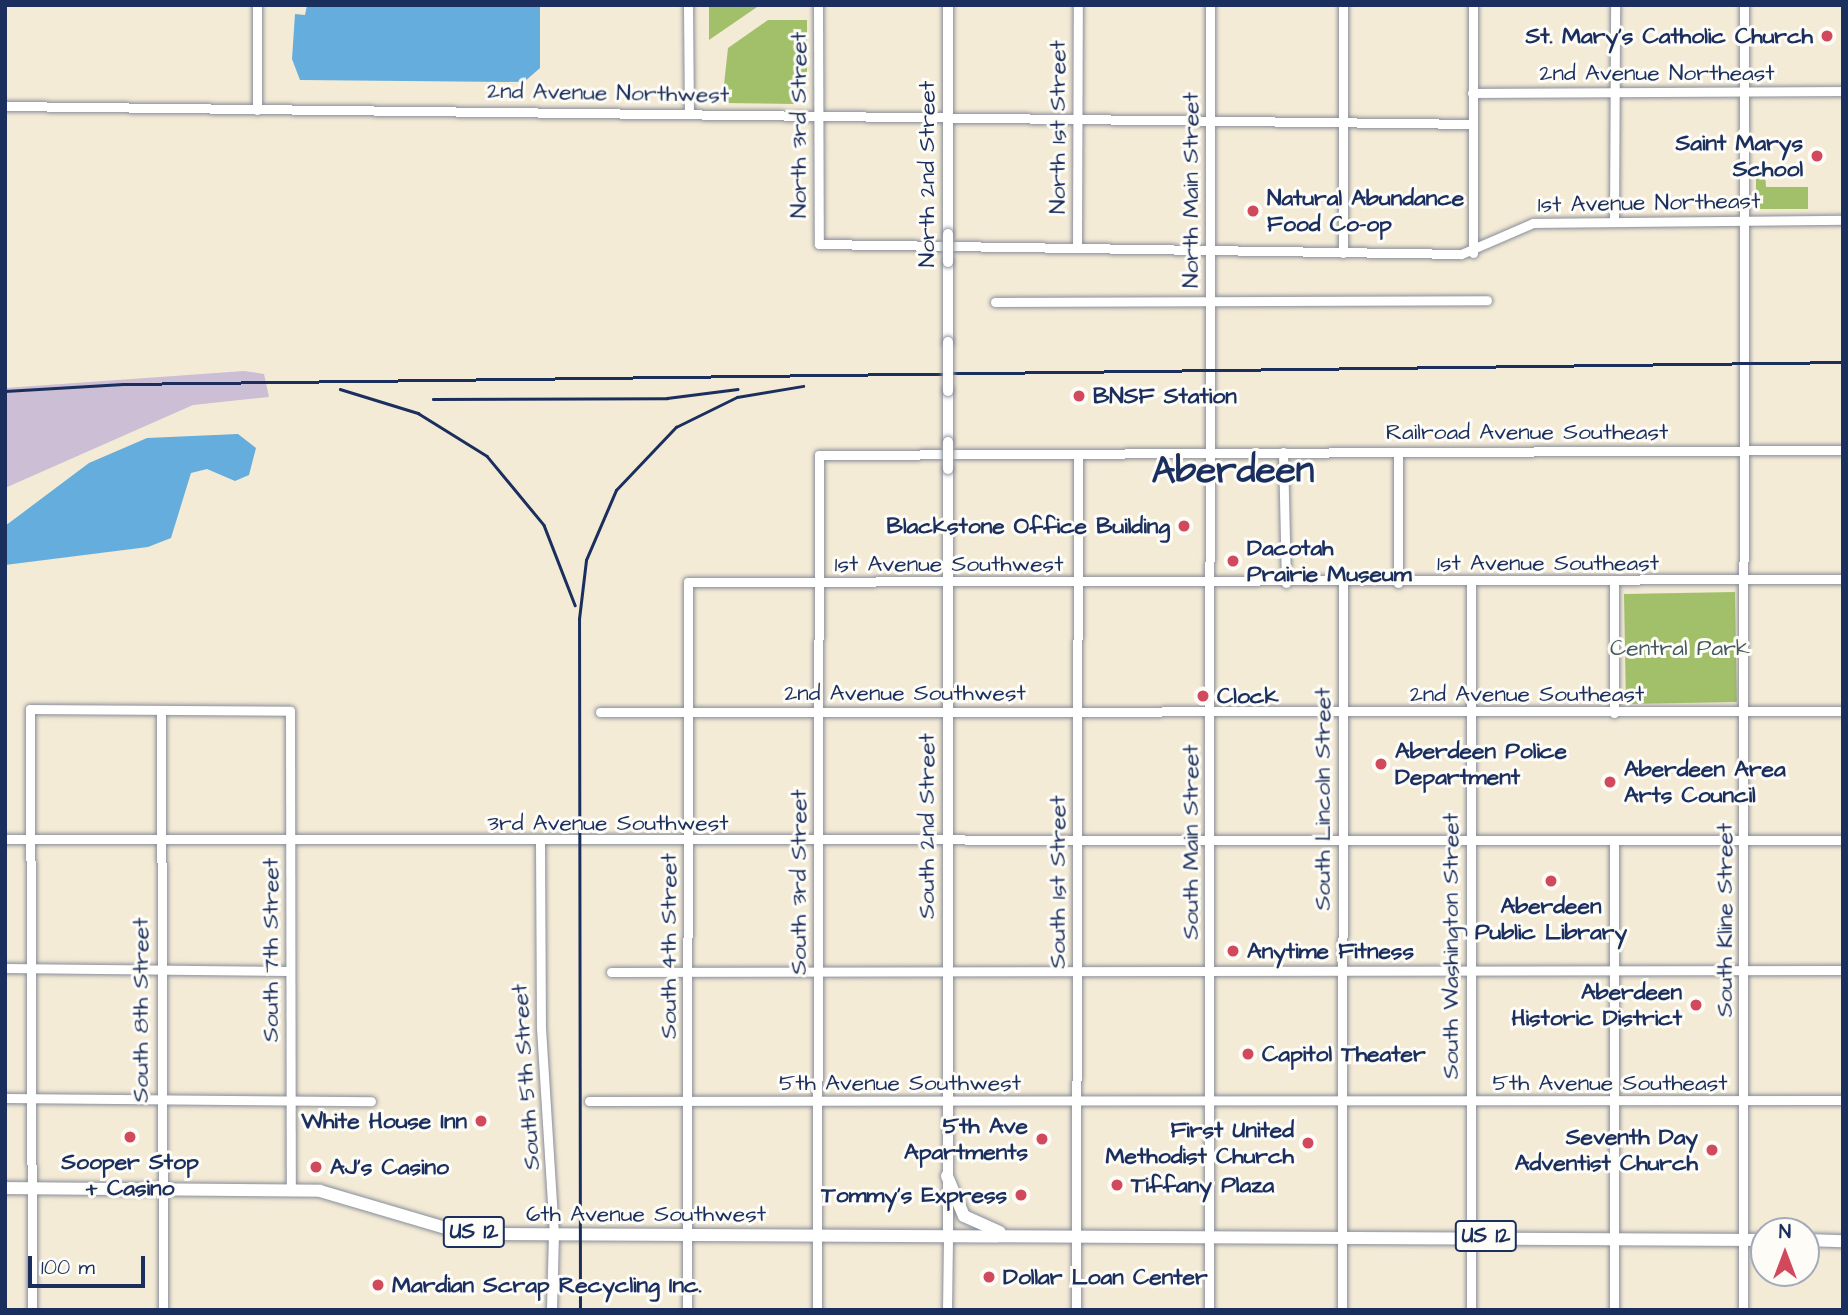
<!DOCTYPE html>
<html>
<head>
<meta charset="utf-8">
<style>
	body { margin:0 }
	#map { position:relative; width:1848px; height:1315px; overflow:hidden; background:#f4ebd6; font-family:"Architects Daughter",sans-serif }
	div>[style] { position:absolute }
	.industrial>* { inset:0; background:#ccbed4 }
	.green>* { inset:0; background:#a1c069; transform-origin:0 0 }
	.water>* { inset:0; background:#64addc }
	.roads { filter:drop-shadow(0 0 2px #888d9a) drop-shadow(0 0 2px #888d9a) }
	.minor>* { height:9px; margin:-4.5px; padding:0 4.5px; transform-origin:4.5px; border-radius:4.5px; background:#fff }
	.major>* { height:10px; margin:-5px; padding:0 5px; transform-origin:5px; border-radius:5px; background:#fff }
	.highway>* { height:12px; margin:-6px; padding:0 6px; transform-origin:6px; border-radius:6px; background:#fff }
	.rail>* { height:2.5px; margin:-1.25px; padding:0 1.25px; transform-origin:1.25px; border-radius:1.25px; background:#1b2f5e }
	.bridges { filter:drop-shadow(0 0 2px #888d9a) drop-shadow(0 0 2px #888d9a) }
	.major-bridge>* { height:10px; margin:-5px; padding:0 5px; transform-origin:5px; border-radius:5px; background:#fff }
	.dots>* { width:19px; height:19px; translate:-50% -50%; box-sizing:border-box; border:4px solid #fdfcf7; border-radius:50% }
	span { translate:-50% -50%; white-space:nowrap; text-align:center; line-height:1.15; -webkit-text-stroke:6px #fdfcf7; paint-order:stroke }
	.shield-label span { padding:2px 5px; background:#fdfcf7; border:2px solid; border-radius:5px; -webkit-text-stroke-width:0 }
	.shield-label { font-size:21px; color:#1b2f5e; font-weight:700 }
	.poi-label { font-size:23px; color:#1b2f5e; font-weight:700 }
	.right { translate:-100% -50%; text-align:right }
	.left { translate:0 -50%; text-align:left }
	.street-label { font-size:23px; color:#1b2f5e }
	.park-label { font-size:23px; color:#435a61 }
	.town-label { font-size:37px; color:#1b2f5e; font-weight:700 }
	.frame { position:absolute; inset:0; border:7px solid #1b2f5e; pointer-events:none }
	.north { position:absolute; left:1750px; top:1217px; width:70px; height:70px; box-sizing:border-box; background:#fdfcf7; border:2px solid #a3aaba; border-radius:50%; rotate:0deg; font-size:19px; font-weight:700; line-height:28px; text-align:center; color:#1b2f5e }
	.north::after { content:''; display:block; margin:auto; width:24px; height:32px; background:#d1495b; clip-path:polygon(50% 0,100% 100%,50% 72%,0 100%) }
	.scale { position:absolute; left:28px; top:1256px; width:117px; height:32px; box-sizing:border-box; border:4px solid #1b2f5e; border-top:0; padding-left:9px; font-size:21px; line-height:24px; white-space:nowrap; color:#1b2f5e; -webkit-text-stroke:5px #fdfcf7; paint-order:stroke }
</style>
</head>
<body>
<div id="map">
	<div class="industrial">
		<div style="clip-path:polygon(244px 371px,264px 374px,269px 397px,193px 405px,5px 488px,5px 388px)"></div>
	</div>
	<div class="green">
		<div style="clip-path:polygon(709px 5px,760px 5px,709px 40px)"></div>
		<div style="clip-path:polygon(768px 20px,807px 20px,807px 84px,794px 104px,722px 103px,728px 48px)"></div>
		<div style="clip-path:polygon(1756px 173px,1765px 173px,1766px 187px,1808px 187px,1808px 209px,1756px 209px)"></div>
		<div style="left:1735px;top:592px;width:110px;height:111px;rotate:89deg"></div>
	</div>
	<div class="water">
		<div style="clip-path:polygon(307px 5px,540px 5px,540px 68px,524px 82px,300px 80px,292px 59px,295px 14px,305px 15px)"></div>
		<div style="clip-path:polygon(238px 434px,256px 448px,249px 475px,235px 481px,207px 469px,191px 473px,171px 538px,148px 547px,5px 565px,5px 526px,89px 463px,147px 438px)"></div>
	</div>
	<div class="roads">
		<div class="minor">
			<div style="left:688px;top:5px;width:108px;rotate:89.5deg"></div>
			<div style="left:818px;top:5px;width:239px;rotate:89.8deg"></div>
			<div style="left:819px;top:244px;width:642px;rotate:0.89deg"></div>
			<div style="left:1461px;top:254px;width:78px;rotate:-23.3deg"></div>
			<div style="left:1533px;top:223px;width:310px;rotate:-0.6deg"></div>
			<div style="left:1473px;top:5px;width:248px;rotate:90deg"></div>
			<div style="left:1472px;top:93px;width:371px;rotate:-0.3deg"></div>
			<div style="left:5px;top:106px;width:1467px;rotate:0.7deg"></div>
			<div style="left:257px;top:110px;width:105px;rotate:-90deg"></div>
			<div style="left:1614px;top:222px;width:217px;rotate:-89.7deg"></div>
			<div style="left:1077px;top:248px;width:243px;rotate:-89.8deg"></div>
			<div style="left:1343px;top:253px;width:248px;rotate:-90deg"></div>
			<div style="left:995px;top:302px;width:492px;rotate:-0.2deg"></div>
			<div style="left:1283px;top:452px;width:131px;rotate:88.7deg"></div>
			<div style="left:1398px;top:452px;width:131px;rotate:90deg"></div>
			<div style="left:161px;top:710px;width:600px;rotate:89.81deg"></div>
			<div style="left:600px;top:712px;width:1243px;rotate:-0.05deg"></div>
			<div style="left:1614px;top:713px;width:131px;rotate:-90deg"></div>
			<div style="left:5px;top:839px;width:1838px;rotate:0.03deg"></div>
			<div style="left:540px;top:842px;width:186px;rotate:89.7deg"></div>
			<div style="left:541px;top:1028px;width:207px;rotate:86.4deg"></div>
			<div style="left:5px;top:968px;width:285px;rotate:0.6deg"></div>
			<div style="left:611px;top:972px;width:1232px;rotate:-0.09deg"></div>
			<div style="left:5px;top:1098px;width:366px;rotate:0.5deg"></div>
			<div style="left:589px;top:1101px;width:1254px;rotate:-0.05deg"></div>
			<div style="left:32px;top:1310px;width:601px;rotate:-90.19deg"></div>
			<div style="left:30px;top:709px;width:260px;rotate:0.4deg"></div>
			<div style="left:290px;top:711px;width:478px;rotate:89.9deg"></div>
			<div style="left:687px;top:1310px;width:728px;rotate:-89.92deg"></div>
			<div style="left:688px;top:582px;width:1155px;rotate:-0.15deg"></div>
			<div style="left:817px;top:1310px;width:855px;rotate:-89.87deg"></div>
			<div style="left:819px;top:455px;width:1024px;rotate:-0.28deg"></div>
			<div style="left:947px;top:1310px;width:74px;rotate:-89.2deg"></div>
			<div style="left:1076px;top:1310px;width:855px;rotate:-89.87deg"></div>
			<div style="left:1209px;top:1310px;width:1305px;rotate:-89.96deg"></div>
			<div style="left:1342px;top:1310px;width:727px;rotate:-89.92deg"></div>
			<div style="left:1471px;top:1310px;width:728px;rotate:-90deg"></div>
			<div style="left:1614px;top:1310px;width:469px;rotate:-90deg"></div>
			<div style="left:1743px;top:1310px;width:1305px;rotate:-89.96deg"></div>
		</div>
		<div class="major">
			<div style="left:948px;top:234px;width:229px;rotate:-90deg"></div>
			<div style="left:948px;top:262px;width:80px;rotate:90deg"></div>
			<div style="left:948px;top:391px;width:51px;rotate:90deg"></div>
			<div style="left:948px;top:1236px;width:767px;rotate:-90deg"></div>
			<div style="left:552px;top:1310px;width:75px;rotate:-88.5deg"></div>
		</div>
		<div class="highway">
			<div style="left:947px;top:1176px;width:43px;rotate:67deg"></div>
			<div style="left:964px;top:1216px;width:39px;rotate:24deg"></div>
			<div style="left:5px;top:1188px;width:315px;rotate:0.5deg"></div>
			<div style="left:320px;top:1191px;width:131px;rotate:16.4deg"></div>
			<div style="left:446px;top:1228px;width:48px;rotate:7.1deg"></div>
			<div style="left:494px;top:1234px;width:1270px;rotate:0.27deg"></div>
			<div style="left:1806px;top:1240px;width:37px;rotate:2deg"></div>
		</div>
	</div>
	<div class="rail">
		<div style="left:340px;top:389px;width:82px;rotate:17.1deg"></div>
		<div style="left:418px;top:413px;width:81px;rotate:31.9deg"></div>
		<div style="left:487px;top:456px;width:89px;rotate:50.4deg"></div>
		<div style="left:544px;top:525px;width:86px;rotate:68.8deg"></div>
		<div style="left:5px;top:391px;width:118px;rotate:-3.4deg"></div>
		<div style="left:123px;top:384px;width:1720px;rotate:-0.73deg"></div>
		<div style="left:433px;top:399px;width:234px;rotate:-0.2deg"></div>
		<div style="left:667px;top:398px;width:71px;rotate:-7.3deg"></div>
		<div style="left:580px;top:1310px;width:691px;rotate:-90.08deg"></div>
		<div style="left:579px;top:619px;width:59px;rotate:-83.2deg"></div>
		<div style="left:586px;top:560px;width:76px;rotate:-66.8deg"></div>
		<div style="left:616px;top:490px;width:87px;rotate:-46.4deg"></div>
		<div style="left:676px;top:427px;width:68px;rotate:-26.2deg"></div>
		<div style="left:737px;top:397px;width:67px;rotate:-9.5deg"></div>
	</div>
	<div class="bridges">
		<div class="major-bridge">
			<div style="left:948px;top:234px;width:28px;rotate:90deg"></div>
			<div style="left:948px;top:342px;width:49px;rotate:90deg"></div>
			<div style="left:948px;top:469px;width:27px;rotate:-90deg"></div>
		</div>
	</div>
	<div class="dots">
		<div style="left:1827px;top:36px;background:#d1495b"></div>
		<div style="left:1817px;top:156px;background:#d1495b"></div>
		<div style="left:1253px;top:211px;background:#d1495b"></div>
		<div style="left:1079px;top:396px;background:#d1495b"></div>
		<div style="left:1184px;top:526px;background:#d1495b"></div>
		<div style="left:1233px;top:561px;background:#d1495b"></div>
		<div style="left:1203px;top:696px;background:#d1495b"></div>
		<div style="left:1381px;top:764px;background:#d1495b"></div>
		<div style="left:1610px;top:782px;background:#d1495b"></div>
		<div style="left:1551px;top:881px;background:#d1495b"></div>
		<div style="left:1233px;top:951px;background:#d1495b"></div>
		<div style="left:1696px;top:1005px;background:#d1495b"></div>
		<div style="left:1248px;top:1054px;background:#d1495b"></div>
		<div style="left:481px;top:1121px;background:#d1495b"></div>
		<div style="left:130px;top:1137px;background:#d1495b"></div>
		<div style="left:1042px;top:1139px;background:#d1495b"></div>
		<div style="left:1308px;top:1143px;background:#d1495b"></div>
		<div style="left:1712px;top:1150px;background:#d1495b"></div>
		<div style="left:316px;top:1167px;background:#d1495b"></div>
		<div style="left:1117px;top:1185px;background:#d1495b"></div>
		<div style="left:1021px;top:1195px;background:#d1495b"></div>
		<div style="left:989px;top:1277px;background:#d1495b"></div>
		<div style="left:378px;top:1285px;background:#d1495b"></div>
	</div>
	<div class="shield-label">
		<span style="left:474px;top:1232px">US 12</span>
		<span style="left:1486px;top:1236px">US 12</span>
	</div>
	<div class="poi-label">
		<span class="right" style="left:1813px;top:36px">St. Mary's Catholic Church</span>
		<span class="right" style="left:1803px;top:156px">Saint Marys<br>School</span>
		<span class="left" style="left:1267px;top:211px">Natural Abundance<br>Food Co-op</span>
		<span class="left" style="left:1093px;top:396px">BNSF Station</span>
		<span class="right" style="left:1170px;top:526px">Blackstone Office Building</span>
		<span class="left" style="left:1247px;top:561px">Dacotah<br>Prairie Museum</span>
		<span class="left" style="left:1217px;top:696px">Clock</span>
		<span class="left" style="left:1395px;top:764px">Aberdeen Police<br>Department</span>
		<span class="left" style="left:1624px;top:782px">Aberdeen Area<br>Arts Council</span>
		<span style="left:1551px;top:919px">Aberdeen<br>Public Library</span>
		<span class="left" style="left:1247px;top:951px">Anytime Fitness</span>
		<span class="right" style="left:1682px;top:1005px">Aberdeen<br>Historic District</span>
		<span class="left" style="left:1262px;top:1054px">Capitol Theater</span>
		<span class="right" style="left:467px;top:1121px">White House Inn</span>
		<span class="right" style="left:1028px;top:1139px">5th Ave<br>Apartments</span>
		<span class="right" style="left:1294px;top:1143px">First United<br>Methodist Church</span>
		<span class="right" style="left:1698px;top:1150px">Seventh Day<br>Adventist Church</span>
		<span style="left:130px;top:1175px">Sooper Stop<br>+ Casino</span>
		<span class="left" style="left:330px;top:1167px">AJ's Casino</span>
		<span class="left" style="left:1131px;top:1185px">Tiffany Plaza</span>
		<span class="right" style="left:1007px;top:1195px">Tommy's Express</span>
		<span class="left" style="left:1003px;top:1277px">Dollar Loan Center</span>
		<span class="left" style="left:392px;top:1285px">Mardian Scrap Recycling Inc.</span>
	</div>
	<div class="street-label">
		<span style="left:1657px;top:73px">2nd Avenue Northeast</span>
		<span style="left:608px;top:93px;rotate:1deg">2nd Avenue Northwest</span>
		<span style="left:799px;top:125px;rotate:-90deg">North 3rd Street</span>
		<span style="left:1058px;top:127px;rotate:-90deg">North 1st Street</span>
		<span style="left:927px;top:174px;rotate:-90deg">North 2nd Street</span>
		<span style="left:1191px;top:190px;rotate:-90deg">North Main Street</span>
		<span style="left:1649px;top:203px;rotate:-1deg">1st Avenue Northeast</span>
		<span style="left:1527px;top:432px">Railroad Avenue Southeast</span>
		<span style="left:1548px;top:563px">1st Avenue Southeast</span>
		<span style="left:949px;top:564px">1st Avenue Southwest</span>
		<span style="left:905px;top:693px">2nd Avenue Southwest</span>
		<span style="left:1527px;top:694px">2nd Avenue Southeast</span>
		<span style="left:1323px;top:799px;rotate:-90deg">South Lincoln Street</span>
		<span style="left:608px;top:823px">3rd Avenue Southwest</span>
		<span style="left:927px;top:826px;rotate:-90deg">South 2nd Street</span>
		<span style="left:1191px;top:842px;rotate:-90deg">South Main Street</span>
		<span style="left:799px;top:882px;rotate:-90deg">South 3rd Street</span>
		<span style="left:1058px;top:882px;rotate:-90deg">South 1st Street</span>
		<span style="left:1725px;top:920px;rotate:-90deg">South Kline Street</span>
		<span style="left:669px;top:946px;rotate:-90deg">South 4th Street</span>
		<span style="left:1451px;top:946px;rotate:-90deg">South Washington Street</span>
		<span style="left:271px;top:950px;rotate:-90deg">South 7th Street</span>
		<span style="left:141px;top:1010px;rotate:-90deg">South 8th Street</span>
		<span style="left:526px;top:1077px;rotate:-94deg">South 5th Street</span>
		<span style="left:900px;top:1083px">5th Avenue Southwest</span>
		<span style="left:1610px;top:1083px">5th Avenue Southeast</span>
		<span style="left:646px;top:1214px">6th Avenue Southwest</span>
	</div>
	<div class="park-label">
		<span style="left:1680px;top:648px">Central Park</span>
	</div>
	<div class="town-label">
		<span style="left:1233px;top:472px">Aberdeen</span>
	</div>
	<div class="frame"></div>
	<div class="north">N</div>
	<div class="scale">100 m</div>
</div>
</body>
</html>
